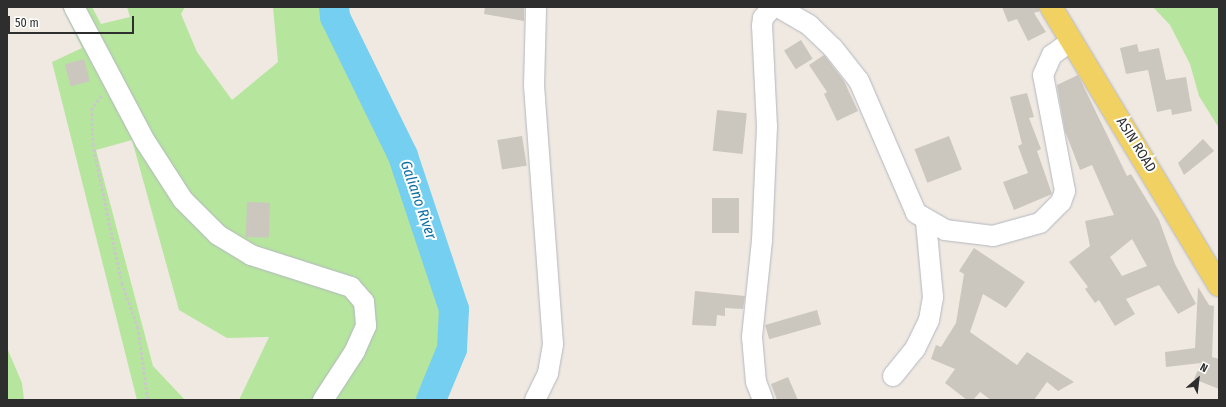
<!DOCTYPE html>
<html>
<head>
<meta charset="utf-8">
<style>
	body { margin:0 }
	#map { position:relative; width:1226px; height:407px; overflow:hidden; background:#efe9e1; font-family:"Fira Sans Condensed",sans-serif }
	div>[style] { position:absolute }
	.green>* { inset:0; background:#b6e59e }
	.river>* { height:30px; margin:-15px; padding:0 15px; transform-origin:15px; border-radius:15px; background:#75cff0 }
	.building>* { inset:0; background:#cbc7bf; transform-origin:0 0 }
	.path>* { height:2.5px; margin-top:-1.25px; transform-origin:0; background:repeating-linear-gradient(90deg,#c9c9c9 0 3px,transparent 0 5px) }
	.roads { filter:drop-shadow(0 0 1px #b4b7c1) drop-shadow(0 0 1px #b4b7c1) }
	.minor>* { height:20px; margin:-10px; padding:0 10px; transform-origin:10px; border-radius:10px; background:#fff }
	.major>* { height:22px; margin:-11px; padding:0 11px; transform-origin:11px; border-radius:11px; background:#f2d163 }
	span { translate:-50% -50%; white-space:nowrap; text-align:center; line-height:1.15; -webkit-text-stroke:4px #fff; paint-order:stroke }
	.street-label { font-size:14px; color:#2e2e2e }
	.water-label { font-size:15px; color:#0d6fa3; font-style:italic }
	.frame { position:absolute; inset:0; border:8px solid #2e2e2e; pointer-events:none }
	.north { position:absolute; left:1178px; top:359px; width:40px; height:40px; -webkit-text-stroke:3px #fff; paint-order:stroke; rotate:28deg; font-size:11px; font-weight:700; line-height:16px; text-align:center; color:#2e2e2e }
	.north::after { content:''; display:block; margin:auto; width:14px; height:18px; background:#2e2e2e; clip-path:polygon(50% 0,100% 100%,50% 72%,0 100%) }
	.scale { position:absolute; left:8px; top:16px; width:126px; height:18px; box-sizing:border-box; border:2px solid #2e2e2e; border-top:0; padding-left:5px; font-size:12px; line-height:14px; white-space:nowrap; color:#2e2e2e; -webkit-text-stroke:3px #fff; paint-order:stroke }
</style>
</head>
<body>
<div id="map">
	<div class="green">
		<div style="clip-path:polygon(62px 7px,92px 7px,101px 24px,130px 17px,127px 7px,185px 7px,181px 14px,197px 52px,232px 100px,278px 62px,273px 7px,334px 7px,335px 18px,403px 156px,454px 309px,452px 349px,431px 400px,239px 400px,269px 337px,227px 338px,179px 310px,132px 140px,96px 150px,153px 366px,185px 400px,137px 400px,52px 62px,82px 48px)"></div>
		<div style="clip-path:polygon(1153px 7px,1219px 7px,1219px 128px,1199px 96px,1190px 64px,1170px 25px)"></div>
		<div style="clip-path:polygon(7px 348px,22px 383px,24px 400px,7px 400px)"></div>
	</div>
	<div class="river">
		<div style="left:334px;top:7px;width:10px;rotate:84deg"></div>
		<div style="left:335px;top:17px;width:155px;rotate:63.9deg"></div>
		<div style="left:403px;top:156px;width:161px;rotate:71.6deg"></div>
		<div style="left:454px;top:309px;width:40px;rotate:92.9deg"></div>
		<div style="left:452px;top:349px;width:55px;rotate:112.4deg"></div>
	</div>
	<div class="building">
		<div style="clip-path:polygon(485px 7px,524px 7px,524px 21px,484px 14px)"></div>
		<div style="clip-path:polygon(1002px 7px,1039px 7px,1040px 11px,1034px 13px,1046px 32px,1028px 41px,1017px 19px,1008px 22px)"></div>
		<div style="left:801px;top:40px;width:22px;height:20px;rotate:58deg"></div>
		<div style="clip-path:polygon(1137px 44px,1139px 52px,1159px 48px,1166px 80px,1186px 77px,1192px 111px,1172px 115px,1171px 109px,1157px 112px,1148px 70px,1126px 74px,1120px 48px)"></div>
		<div style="clip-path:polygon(824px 55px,844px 81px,858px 111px,837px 121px,824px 94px,827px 92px,809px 65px)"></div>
		<div style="left:84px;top:59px;width:23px;height:20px;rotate:75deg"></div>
		<div style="clip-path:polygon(evenodd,1078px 75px,1127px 176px,1131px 174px,1159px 220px,1175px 264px,1196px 304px,1178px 314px,1159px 285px,1126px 299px,1135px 314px,1115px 326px,1099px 300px,1095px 303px,1085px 289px,1088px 287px,1069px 262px,1090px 246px,1085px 221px,1114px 215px,1092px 165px,1080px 170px,1065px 131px,1057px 85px,1078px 75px,1132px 239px,1147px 266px,1122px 276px,1110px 257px,1132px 239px)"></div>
		<div style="clip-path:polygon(1027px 93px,1034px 117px,1029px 118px,1041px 149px,1037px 151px,1052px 194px,1014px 210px,1003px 182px,1028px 173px,1018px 146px,1022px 144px,1010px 97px)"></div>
		<div style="left:717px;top:110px;width:30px;height:41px;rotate:6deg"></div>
		<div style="left:522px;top:136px;width:30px;height:25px;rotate:81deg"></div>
		<div style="left:949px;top:136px;width:36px;height:37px;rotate:69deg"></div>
		<div style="clip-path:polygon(1203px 139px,1214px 151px,1184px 175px,1178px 163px)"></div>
		<div style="left:712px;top:198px;width:27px;height:35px"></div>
		<div style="left:247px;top:202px;width:23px;height:35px;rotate:2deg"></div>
		<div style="clip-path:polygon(974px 248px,1025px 282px,1006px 308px,983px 294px,970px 332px,1017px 365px,1027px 352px,1074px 382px,1058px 391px,1047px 382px,1034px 400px,991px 400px,980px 392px,973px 400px,967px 400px,945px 383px,955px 369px,931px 359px,936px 345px,941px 347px,956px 323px,964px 274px,959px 271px)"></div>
		<div style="clip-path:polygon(1198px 287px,1209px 305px,1214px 306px,1212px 357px,1219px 359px,1219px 389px,1194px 379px,1201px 363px,1166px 367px,1165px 352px,1195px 348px)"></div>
		<div style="clip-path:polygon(695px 291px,745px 296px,743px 309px,725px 308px,725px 316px,717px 315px,716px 326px,692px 325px)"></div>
		<div style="left:817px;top:310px;width:15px;height:54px;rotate:74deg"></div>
		<div style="clip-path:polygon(788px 377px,798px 400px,777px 400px,771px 384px)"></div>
	</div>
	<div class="path">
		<div style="left:102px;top:96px;width:16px;rotate:130deg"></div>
		<div style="left:92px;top:108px;width:36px;rotate:88deg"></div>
		<div style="left:93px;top:144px;width:142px;rotate:78.2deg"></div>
		<div style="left:122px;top:283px;width:47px;rotate:70deg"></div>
		<div style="left:138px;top:327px;width:74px;rotate:82.2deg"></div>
	</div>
	<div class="roads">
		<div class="minor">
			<div style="left:74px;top:7px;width:152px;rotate:62.1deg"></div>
			<div style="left:145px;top:141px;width:70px;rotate:57.2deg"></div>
			<div style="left:183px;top:200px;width:49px;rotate:45deg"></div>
			<div style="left:218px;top:235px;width:39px;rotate:31deg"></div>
			<div style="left:251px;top:255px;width:105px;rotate:17.7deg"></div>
			<div style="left:351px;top:287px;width:20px;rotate:49deg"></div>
			<div style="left:364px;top:302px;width:24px;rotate:85deg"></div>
			<div style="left:366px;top:326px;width:27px;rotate:114deg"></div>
			<div style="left:355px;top:351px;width:59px;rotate:123.1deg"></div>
			<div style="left:778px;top:7px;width:36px;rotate:30deg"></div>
			<div style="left:809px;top:25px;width:33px;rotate:44deg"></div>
			<div style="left:833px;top:48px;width:42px;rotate:51.8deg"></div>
			<div style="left:859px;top:81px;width:144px;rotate:66.6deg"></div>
			<div style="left:916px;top:213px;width:34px;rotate:30deg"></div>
			<div style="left:945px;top:230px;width:48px;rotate:7.1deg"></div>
			<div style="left:993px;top:236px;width:49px;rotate:-15.5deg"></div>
			<div style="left:1040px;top:223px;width:30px;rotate:-45deg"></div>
			<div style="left:1061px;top:202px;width:12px;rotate:-70deg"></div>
			<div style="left:1065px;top:191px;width:118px;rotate:-100.7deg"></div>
			<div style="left:1043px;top:75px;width:22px;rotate:-66deg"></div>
			<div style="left:1052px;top:55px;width:24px;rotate:-36deg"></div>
			<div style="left:893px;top:376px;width:35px;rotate:-51deg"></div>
			<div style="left:915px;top:349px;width:32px;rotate:-64deg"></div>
			<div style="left:929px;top:320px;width:23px;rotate:-80deg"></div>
			<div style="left:933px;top:297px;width:76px;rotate:-95.3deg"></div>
			<div style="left:535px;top:400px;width:30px;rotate:-64deg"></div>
			<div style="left:548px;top:373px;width:29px;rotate:-80deg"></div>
			<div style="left:553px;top:344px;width:259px;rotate:-94.2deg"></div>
			<div style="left:534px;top:86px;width:79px;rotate:-88.5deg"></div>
			<div style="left:763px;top:400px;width:19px;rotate:-111deg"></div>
			<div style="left:756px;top:382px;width:45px;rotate:-95.1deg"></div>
			<div style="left:752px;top:337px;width:97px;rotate:-84.1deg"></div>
			<div style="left:762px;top:241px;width:114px;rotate:-87.5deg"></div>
			<div style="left:767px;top:127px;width:101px;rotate:-92.8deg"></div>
			<div style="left:762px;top:26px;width:8px;rotate:-83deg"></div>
			<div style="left:763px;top:18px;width:15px;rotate:-48deg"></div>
		</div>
		<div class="major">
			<div style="left:1051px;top:7px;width:325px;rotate:58.9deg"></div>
		</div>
	</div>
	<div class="street-label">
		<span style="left:1136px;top:145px;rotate:58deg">ASIN ROAD</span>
	</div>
	<div class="water-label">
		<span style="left:418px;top:200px;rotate:71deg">Galiano River</span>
	</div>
	<div class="frame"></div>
	<div class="north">N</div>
	<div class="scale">50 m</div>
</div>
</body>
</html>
